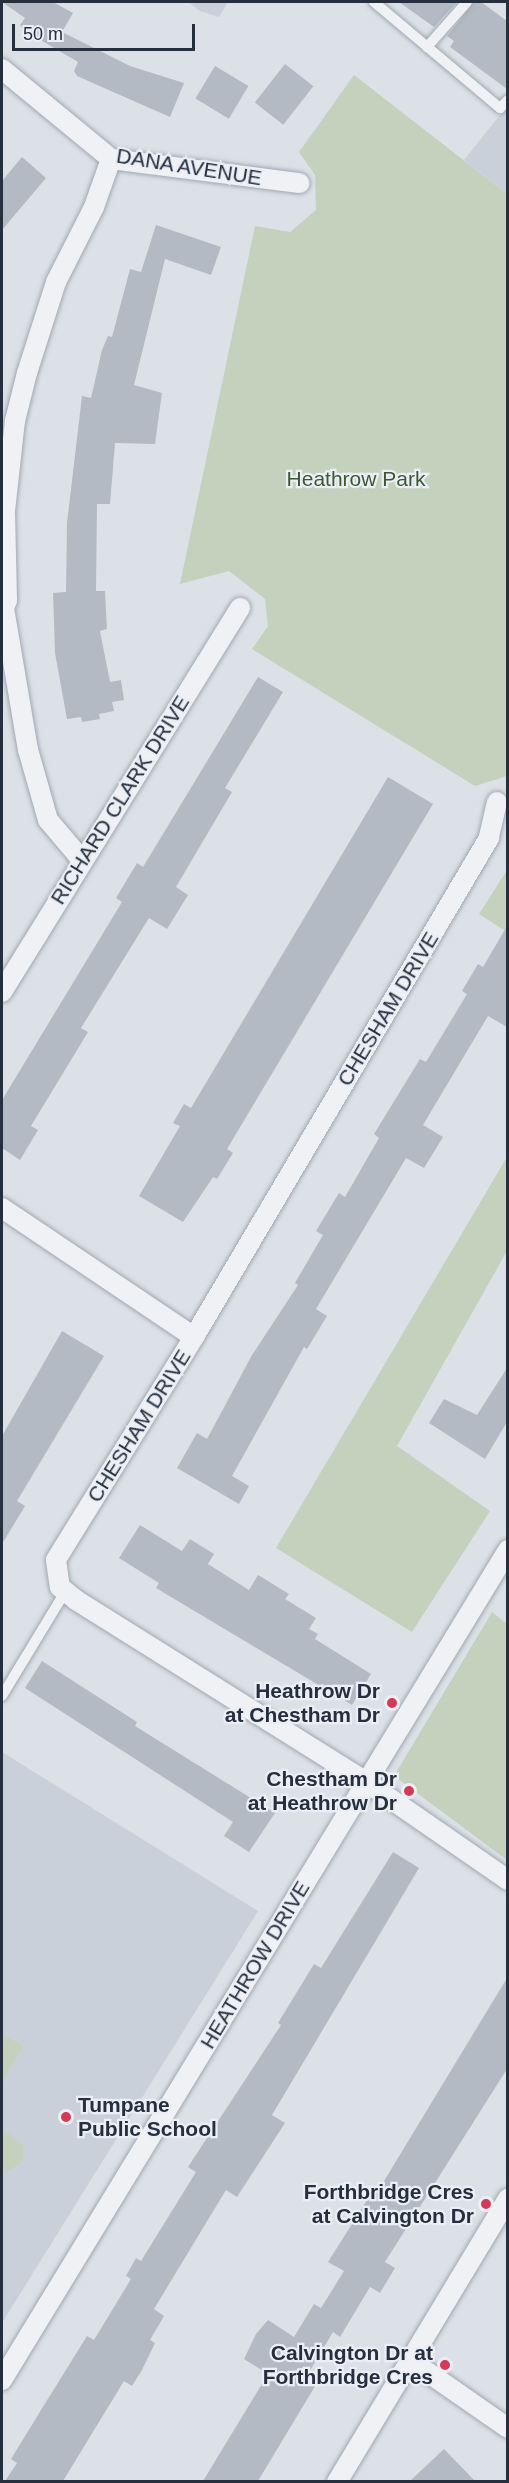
<!DOCTYPE html>
<html>
<head>
<meta charset="utf-8">
<style>
	body { margin:0 }
	#map { position:relative; width:509px; height:2483px; overflow:hidden; background:#dce1e7; font-family:Arial,sans-serif }
	div>[style] { position:absolute }
	.built>* { inset:0; background:#cad0d9 }
	.green>* { inset:0; background:#c3d1bd }
	.building>* { inset:0; background:#b3bac4; transform-origin:0 0 }
	.roads { filter:drop-shadow(0 0 2px #a1a8b1) drop-shadow(0 0 2px #a1a8b1) }
	.service>* { height:10px; margin:-5px; padding:0 5px; transform-origin:5px; border-radius:5px; background:#eff1f5 }
	.minor>* { height:20px; margin:-10px; padding:0 10px; transform-origin:10px; border-radius:10px; background:#eff1f5 }
	.dots>* { width:16px; height:16px; translate:-50% -50%; box-sizing:border-box; border:3px solid #ebeff5; border-radius:50% }
	span { translate:-50% -50%; white-space:nowrap; text-align:center; line-height:1.15; -webkit-text-stroke:4.5px #ebeff5; paint-order:stroke }
	.street-label { font-size:21px; color:#252f3e }
	.park-label { font-size:21px; color:#3b5a32 }
	.poi-label { font-size:21px; color:#252f3e; font-weight:700 }
	.right { translate:-100% -50%; text-align:right }
	.left { translate:0 -50%; text-align:left }
	.frame { position:absolute; inset:0; border:3px solid #252f3e; pointer-events:none }
	.scale { position:absolute; left:12px; top:24px; width:183px; height:27px; box-sizing:border-box; border:3px solid #252f3e; border-top:0; padding-left:8px; font-size:18px; line-height:21px; white-space:nowrap; color:#252f3e; -webkit-text-stroke:4px #ebeff5; paint-order:stroke }
</style>
</head>
<body>
<div id="map">
	<div class="built">
		<div style="clip-path:polygon(188px 2px,228px 2px,219px 17px,200px 11px)"></div>
		<div style="clip-path:polygon(507px 106px,507px 194px,464px 160px)"></div>
		<div style="clip-path:polygon(2px 1752px,258px 1911px,2px 2323px)"></div>
	</div>
	<div class="green">
		<div style="clip-path:polygon(354px 75px,507px 194px,507px 776px,475px 786px,252px 649px,268px 626px,265px 599px,229px 571px,180px 584px,255px 226px,290px 232px,316px 210px,315px 175px,299px 152px)"></div>
		<div style="clip-path:polygon(507px 870px,507px 932px,479px 914px)"></div>
		<div style="clip-path:polygon(507px 1157px,507px 1251px,397px 1446px,490px 1511px,412px 1632px,276px 1548px)"></div>
		<div style="clip-path:polygon(492px 1612px,507px 1624px,507px 1860px,394px 1776px)"></div>
		<div style="clip-path:polygon(2px 2034px,23px 2046px,2px 2083px)"></div>
		<div style="clip-path:polygon(5px 2131px,23px 2146px,23px 2161px,7px 2172px,2px 2167px,2px 2132px)"></div>
	</div>
	<div class="building">
		<div style="clip-path:polygon(2px 2px,53px 2px,73px 13px,62px 32px,130px 66px,184px 83px,170px 117px,77px 76px,74px 71px,78px 62px,27px 32px,20px 25px,25px 18px)"></div>
		<div style="clip-path:polygon(399px 2px,457px 2px,434px 27px)"></div>
		<div style="clip-path:polygon(474px 2px,481px 2px,507px 21px,507px 89px,450px 47px,454px 41px,447px 36px)"></div>
		<div style="left:285px;top:64px;width:36px;height:49px;rotate:38deg"></div>
		<div style="left:215px;top:66px;width:39px;height:38px;rotate:31deg"></div>
		<div style="clip-path:polygon(22px 157px,46px 178px,2px 230px,2px 181px)"></div>
		<div style="clip-path:polygon(156px 225px,221px 247px,211px 275px,165px 259px,134px 385px,162px 393px,155px 444px,115px 443px,110px 504px,97px 504px,96px 591px,105px 591px,107px 629px,100px 631px,110px 682px,121px 680px,124px 700px,112px 702px,114px 711px,99px 714px,100px 719px,82px 722px,81px 717px,67px 719px,55px 653px,53px 593px,66px 592px,67px 523px,82px 396px,91px 398px,102px 350px,108px 336px,112px 337px,130px 269px,141px 272px)"></div>
		<div style="clip-path:polygon(258px 677px,283px 692px,225px 788px,232px 792px,176px 887px,188px 895px,167px 929px,149px 918px,81px 1028px,88px 1032px,31px 1126px,38px 1130px,20px 1160px,2px 1148px,2px 1100px,122px 902px,116px 898px,137px 863px,143px 867px)"></div>
		<div style="clip-path:polygon(388px 777px,433px 804px,227px 1149px,233px 1153px,217px 1179px,213px 1177px,183px 1222px,139px 1196px,180px 1126px,173px 1123px,184px 1104px,191px 1108px)"></div>
		<div style="clip-path:polygon(507px 926px,507px 1027px,488px 1016px,423px 1125px,443px 1137px,424px 1168px,406px 1158px,316px 1309px,327px 1316px,307px 1349px,304px 1347px,232px 1476px,249px 1486px,239px 1504px,177px 1468px,197px 1433px,207px 1439px,252px 1355px,298px 1285px,295px 1283px,323px 1235px,316px 1231px,339px 1193px,345px 1197px,379px 1138px,374px 1134px,420px 1059px,426px 1062px,467px 994px,462px 991px,478px 964px,483px 967px)"></div>
		<div style="clip-path:polygon(62px 1331px,104px 1356px,17px 1501px,25px 1506px,2px 1544px,2px 1436px)"></div>
		<div style="clip-path:polygon(507px 1368px,507px 1422px,485px 1459px,429px 1423px,444px 1399px,477px 1415px)"></div>
		<div style="clip-path:polygon(140px 1525px,182px 1551px,190px 1539px,214px 1554px,208px 1564px,249px 1590px,258px 1575px,289px 1594px,285px 1599px,316px 1618px,309px 1629px,318px 1634px,315px 1639px,371px 1674px,352px 1705px,156px 1588px,159px 1583px,119px 1558px)"></div>
		<div style="clip-path:polygon(42px 1661px,137px 1722px,135px 1726px,275px 1813px,249px 1852px,224px 1836px,233px 1822px,25px 1688px)"></div>
		<div style="clip-path:polygon(393px 1852px,419px 1868px,272px 2115px,285px 2123px,237px 2197px,226px 2190px,154px 2309px,164px 2316px,150px 2340px,155px 2343px,142px 2370px,132px 2386px,124px 2381px,63px 2481px,5px 2481px,17px 2463px,11px 2459px,41px 2410px,87px 2336px,94px 2340px,131px 2279px,126px 2276px,136px 2258px,141px 2261px,196px 2172px,188px 2167px,281px 2025px,278px 2023px,314px 1964px,321px 1968px)"></div>
		<div style="clip-path:polygon(507px 1978px,507px 2069px,385px 2262px,395px 2268px,380px 2293px,370px 2287px,340px 2337px,333px 2332px,309px 2372px,320px 2378px,258px 2481px,203px 2481px,268px 2374px,244px 2359px,256px 2334px,268px 2320px,294px 2337px,314px 2304px,321px 2308px,344px 2271px,328px 2262px,374px 2189px,378px 2191px)"></div>
		<div style="clip-path:polygon(444px 2449px,475px 2481px,410px 2481px)"></div>
	</div>
	<div class="roads">
		<div class="service">
			<div style="left:374px;top:2px;width:165px;rotate:40.1deg"></div>
			<div style="left:500px;top:108px;width:11px;rotate:-45deg"></div>
			<div style="left:427px;top:47px;width:60px;rotate:-48.4deg"></div>
			<div style="left:2px;top:1696px;width:122px;rotate:-58.8deg"></div>
		</div>
		<div class="minor">
			<div style="left:2px;top:69px;width:141px;rotate:39.5deg"></div>
			<div style="left:111px;top:159px;width:190px;rotate:7.3deg"></div>
			<div style="left:497px;top:802px;width:37px;rotate:103deg"></div>
			<div style="left:489px;top:838px;width:580px;rotate:120.59deg"></div>
			<div style="left:194px;top:1337px;width:262px;rotate:121.8deg"></div>
			<div style="left:56px;top:1560px;width:27px;rotate:82deg"></div>
			<div style="left:60px;top:1587px;width:21px;rotate:39deg"></div>
			<div style="left:76px;top:1600px;width:342px;rotate:32.1deg"></div>
			<div style="left:366px;top:1782px;width:173px;rotate:34.6deg"></div>
			<div style="left:81px;top:859px;width:51px;rotate:-130.2deg"></div>
			<div style="left:48px;top:820px;width:73px;rotate:-105.9deg"></div>
			<div style="left:28px;top:750px;width:144px;rotate:-99.6deg"></div>
			<div style="left:4px;top:608px;width:9px;rotate:-69deg"></div>
			<div style="left:7px;top:600px;width:89px;rotate:-91.3deg"></div>
			<div style="left:5px;top:511px;width:91px;rotate:-83.7deg"></div>
			<div style="left:15px;top:421px;width:49px;rotate:-76deg"></div>
			<div style="left:27px;top:373px;width:96px;rotate:-72.3deg"></div>
			<div style="left:56px;top:282px;width:84px;rotate:-63.1deg"></div>
			<div style="left:94px;top:207px;width:51px;rotate:-70.5deg"></div>
			<div style="left:2px;top:992px;width:452px;rotate:-58.2deg"></div>
			<div style="left:2px;top:1208px;width:231px;rotate:33.9deg"></div>
			<div style="left:410px;top:2360px;width:119px;rotate:34.8deg"></div>
			<div style="left:2px;top:2380px;width:972px;rotate:-58.63deg"></div>
			<div style="left:337px;top:2482px;width:331px;rotate:-58.9deg"></div>
		</div>
	</div>
	<div class="dots">
		<div style="left:392px;top:1703px;background:#d43956"></div>
		<div style="left:409px;top:1791px;background:#d43956"></div>
		<div style="left:66px;top:2117px;background:#d43956"></div>
		<div style="left:486px;top:2204px;background:#d43956"></div>
		<div style="left:445px;top:2365px;background:#d43956"></div>
	</div>
	<div class="street-label">
		<span style="left:189px;top:167px;rotate:9deg">DANA AVENUE</span>
		<span style="left:120px;top:800px;rotate:-58deg">RICHARD CLARK DRIVE</span>
		<span style="left:388px;top:1009px;rotate:-59deg">CHESHAM DRIVE</span>
		<span style="left:139px;top:1426px;rotate:-58deg">CHESHAM DRIVE</span>
		<span style="left:255px;top:1965px;rotate:-59deg">HEATHROW DRIVE</span>
	</div>
	<div class="park-label">
		<span style="left:356px;top:479px">Heathrow Park</span>
	</div>
	<div class="poi-label">
		<span class="right" style="left:380px;top:1703px">Heathrow Dr<br>at Chestham Dr</span>
		<span class="right" style="left:397px;top:1791px">Chestham Dr<br>at Heathrow Dr</span>
		<span class="left" style="left:78px;top:2117px">Tumpane<br>Public School</span>
		<span class="right" style="left:474px;top:2204px">Forthbridge Cres<br>at Calvington Dr</span>
		<span class="right" style="left:433px;top:2365px">Calvington Dr at<br>Forthbridge Cres</span>
	</div>
	<div class="frame"></div>
	<div class="scale">50 m</div>
</div>
</body>
</html>
